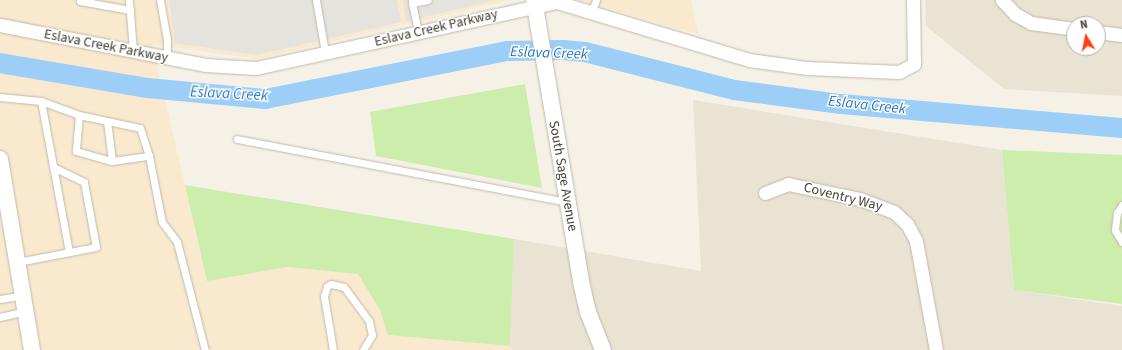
<!DOCTYPE html>
<html>
<head>
<meta charset="utf-8">
<style>
	body { margin:0 }
	#map { position:relative; width:1122px; height:350px; overflow:hidden; background:#f5f1e6; font-family:"Source Sans 3",sans-serif }
	div>[style] { position:absolute }
	.residential>* { inset:0; background:#e9e3d3 }
	.commercial>* { inset:0; background:#f8e9cf }
	.green>* { inset:0; background:#ccedab }
	.parking>* { inset:0; background:#e5e3de }
	.river>* { height:20px; margin:-10px; padding:0 10px; transform-origin:10px; border-radius:10px; background:#9ccef7 }
	.roads { filter:drop-shadow(0 0 1px #c1b9a8) drop-shadow(0 0 1px #c1b9a8) }
	.service>* { height:7px; margin:-3.5px; padding:0 3.5px; transform-origin:3.5px; border-radius:3.5px; background:#fff }
	.minor>* { height:13px; margin:-6.5px; padding:0 6.5px; transform-origin:6.5px; border-radius:6.5px; background:#fff }
	.tertiary>* { height:16px; margin:-8px; padding:0 8px; transform-origin:8px; border-radius:8px; background:#fff }
	span { translate:-50% -50%; white-space:nowrap; text-align:center; line-height:1.15; -webkit-text-stroke:3px #fff; paint-order:stroke }
	.street-label { font-size:14px; color:#484134 }
	.water-label { font-size:15px; color:#2376be; font-style:italic }
	.north { position:absolute; left:1066px; top:16px; width:40px; height:40px; box-sizing:border-box; background:#fff; border:1px solid #b6b3ae; border-radius:50%; rotate:350deg; font-size:11px; font-weight:700; line-height:16px; text-align:center; color:#484134 }
	.north::after { content:''; display:block; margin:auto; width:14px; height:18px; background:#ff4012; clip-path:polygon(50% 0,100% 100%,50% 72%,0 100%) }
</style>
</head>
<body>
<div id="map">
	<div class="residential">
		<div style="clip-path:polygon(evenodd,925px 0,1122px 0,1122px 96px,1004px 89px,926px 26px,925px 0,1074px 24px,1098px 24px,1098px 48px,1074px 48px,1074px 24px)"></div>
		<div style="clip-path:polygon(693px 100px,1002px 150px,1014px 290px,1122px 306px,1122px 350px,512px 350px,510px 346px,514px 239px,701px 271px)"></div>
	</div>
	<div class="commercial">
		<div style="clip-path:polygon(0 0,510px 0,256px 59px,152px 44px,207px 281px,287px 267px,358px 274px,380px 310px,388px 335px,510px 346px,512px 350px,0 350px)"></div>
		<div style="clip-path:polygon(578px 0,691px 0,698px 34px)"></div>
	</div>
	<div class="green">
		<div style="clip-path:polygon(525px 84px,542px 188px,376px 156px,370px 112px)"></div>
		<div style="clip-path:polygon(1002px 150px,1122px 155px,1122px 304px,1014px 290px)"></div>
		<div style="clip-path:polygon(185px 185px,514px 239px,510px 346px,388px 335px,380px 310px,358px 274px,287px 267px,207px 281px)"></div>
	</div>
	<div class="parking">
		<div style="clip-path:polygon(169px 0,397px 0,401px 22px,256px 55px,175px 43px)"></div>
		<div style="clip-path:polygon(403px 0,496px 0,406px 21px)"></div>
	</div>
	<div class="river">
		<div style="left:0;top:63px;width:150px;rotate:9.6deg"></div>
		<div style="left:148px;top:88px;width:118px;rotate:5.4deg"></div>
		<div style="left:265px;top:99px;width:247px;rotate:-11.2deg"></div>
		<div style="left:507px;top:51px;width:56px;rotate:-1deg"></div>
		<div style="left:563px;top:50px;width:22px;rotate:5deg"></div>
		<div style="left:585px;top:52px;width:154px;rotate:14.3deg"></div>
		<div style="left:734px;top:90px;width:108px;rotate:7.5deg"></div>
		<div style="left:841px;top:104px;width:282px;rotate:4.9deg"></div>
	</div>
	<div class="roads">
		<div class="service">
			<div style="left:129px;top:0;width:51px;rotate:85.5deg"></div>
			<div style="left:160px;top:0;width:41px;rotate:80.1deg"></div>
			<div style="left:167px;top:40px;width:18px;rotate:90deg"></div>
			<div style="left:316px;top:0;width:53px;rotate:80.2deg"></div>
			<div style="left:412px;top:0;width:3px;rotate:90deg"></div>
			<div style="left:412px;top:3px;width:16px;rotate:-11deg"></div>
			<div style="left:80px;top:1px;width:51px;rotate:10.2deg"></div>
			<div style="left:412px;top:3px;width:29px;rotate:78deg"></div>
			<div style="left:591px;top:12px;width:13px;rotate:-67deg"></div>
			<div style="left:0;top:97px;width:41px;rotate:5.6deg"></div>
			<div style="left:41px;top:101px;width:40px;rotate:20.2deg"></div>
			<div style="left:79px;top:115px;width:62px;rotate:12deg"></div>
			<div style="left:140px;top:128px;width:29px;rotate:72deg"></div>
			<div style="left:149px;top:156px;width:67px;rotate:78.9deg"></div>
			<div style="left:162px;top:222px;width:25px;rotate:53deg"></div>
			<div style="left:177px;top:242px;width:112px;rotate:75.5deg"></div>
			<div style="left:41px;top:101px;width:154px;rotate:79.5deg"></div>
			<div style="left:79px;top:115px;width:36px;rotate:95deg"></div>
			<div style="left:76px;top:151px;width:37px;rotate:16deg"></div>
			<div style="left:112px;top:161px;width:37px;rotate:-8deg"></div>
			<div style="left:107px;top:121px;width:40px;rotate:82.9deg"></div>
			<div style="left:237px;top:139px;width:336px;rotate:10.8deg"></div>
			<div style="left:1122px;top:205px;width:9px;rotate:122deg"></div>
			<div style="left:1117px;top:213px;width:17px;rotate:97deg"></div>
			<div style="left:1115px;top:230px;width:14px;rotate:60deg"></div>
			<div style="left:18px;top:262px;width:79px;rotate:-10.9deg"></div>
			<div style="left:96px;top:247px;width:66px;rotate:-100.5deg"></div>
			<div style="left:84px;top:182px;width:34px;rotate:-154deg"></div>
			<div style="left:0;top:299px;width:24px;rotate:-9deg"></div>
			<div style="left:0;top:317px;width:28px;rotate:-13deg"></div>
			<div style="left:333px;top:350px;width:55px;rotate:-99.5deg"></div>
			<div style="left:324px;top:296px;width:10px;rotate:-73deg"></div>
			<div style="left:327px;top:286px;width:4px;rotate:-27deg"></div>
			<div style="left:331px;top:284px;width:13px;rotate:13deg"></div>
			<div style="left:344px;top:287px;width:42px;rotate:53.7deg"></div>
			<div style="left:369px;top:321px;width:14px;rotate:78deg"></div>
			<div style="left:372px;top:335px;width:17px;rotate:121deg"></div>
		</div>
		<div class="minor">
			<div style="left:1002px;top:0;width:19px;rotate:47deg"></div>
			<div style="left:1015px;top:14px;width:18px;rotate:29deg"></div>
			<div style="left:1031px;top:23px;width:43px;rotate:7.9deg"></div>
			<div style="left:0;top:25px;width:209px;rotate:11deg"></div>
			<div style="left:205px;top:65px;width:51px;rotate:3.4deg"></div>
			<div style="left:256px;top:68px;width:308px;rotate:-12.4deg"></div>
			<div style="left:557px;top:2px;width:201px;rotate:16.8deg"></div>
			<div style="left:749px;top:60px;width:59px;rotate:7.9deg"></div>
			<div style="left:807px;top:68px;width:92px;rotate:2.5deg"></div>
			<div style="left:899px;top:72px;width:17px;rotate:-28deg"></div>
			<div style="left:914px;top:64px;width:64px;rotate:-90.9deg"></div>
			<div style="left:1098px;top:32px;width:24px;rotate:7deg"></div>
			<div style="left:765px;top:193px;width:25px;rotate:-21deg"></div>
			<div style="left:788px;top:184px;width:74px;rotate:11.8deg"></div>
			<div style="left:860px;top:199px;width:36px;rotate:21deg"></div>
			<div style="left:894px;top:212px;width:18px;rotate:43deg"></div>
			<div style="left:907px;top:224px;width:19px;rotate:62deg"></div>
			<div style="left:916px;top:241px;width:111px;rotate:79.6deg"></div>
		</div>
		<div class="tertiary">
			<div style="left:534px;top:0;width:286px;rotate:80.5deg"></div>
			<div style="left:581px;top:282px;width:31px;rotate:77deg"></div>
			<div style="left:588px;top:312px;width:41px;rotate:68.5deg"></div>
			<div style="left:0;top:159px;width:194px;rotate:80.5deg"></div>
		</div>
	</div>
	<div class="street-label">
		<span style="left:436px;top:28px;rotate:-13deg">Eslava Creek Parkway</span>
		<span style="left:106px;top:46px;rotate:11deg">Eslava Creek Parkway</span>
		<span style="left:563px;top:176px;rotate:80deg">South Sage Avenue</span>
		<span style="left:843px;top:197px;rotate:14deg">Coventry Way</span>
	</div>
	<div class="water-label">
		<span style="left:549px;top:53px;rotate:2deg">Eslava Creek</span>
		<span style="left:229px;top:94px;rotate:3deg">Eslava Creek</span>
		<span style="left:867px;top:105px;rotate:6deg">Eslava Creek</span>
	</div>
	<div class="north">N</div>
</div>
</body>
</html>
